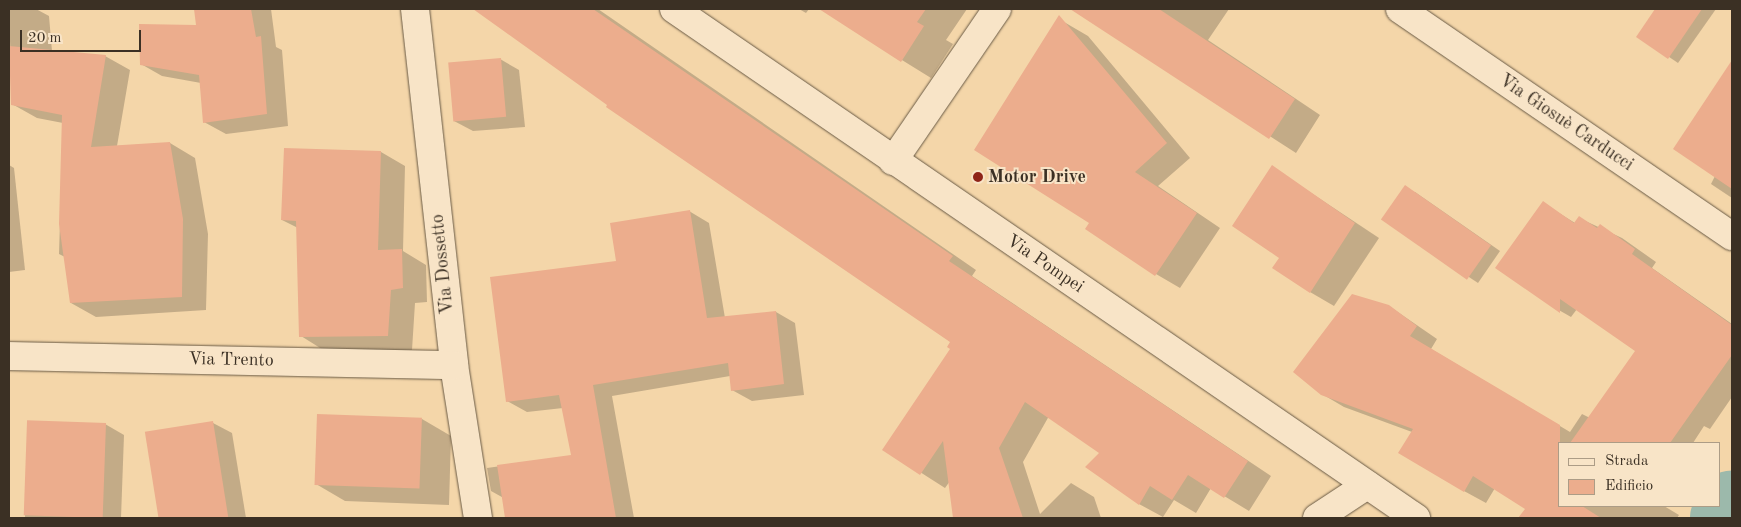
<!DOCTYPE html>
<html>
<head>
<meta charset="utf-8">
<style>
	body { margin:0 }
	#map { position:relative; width:1741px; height:527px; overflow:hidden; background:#f4d6a9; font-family:"Old Standard TT",serif }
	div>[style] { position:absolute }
	.shadow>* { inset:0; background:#0003 }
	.river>* { height:72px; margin:-36px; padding:0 36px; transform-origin:36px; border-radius:36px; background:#9cb9ab }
	.building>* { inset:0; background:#ecad8d; transform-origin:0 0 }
	.roads { filter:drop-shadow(0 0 1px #695a45) drop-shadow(0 0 1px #695a45) }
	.minor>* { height:28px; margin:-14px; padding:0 14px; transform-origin:14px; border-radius:14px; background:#f8e4c7 }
	.tertiary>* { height:28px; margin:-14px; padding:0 14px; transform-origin:14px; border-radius:14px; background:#f8e4c7 }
	.dots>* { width:14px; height:14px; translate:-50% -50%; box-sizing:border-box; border:2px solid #f8e4c7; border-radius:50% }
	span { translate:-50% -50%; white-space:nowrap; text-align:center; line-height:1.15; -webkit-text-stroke:4px #f8e4c7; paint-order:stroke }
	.street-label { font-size:18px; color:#3b3024 }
	.poi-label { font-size:18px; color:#3b3024; font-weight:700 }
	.left { translate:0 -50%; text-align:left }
	.frame { position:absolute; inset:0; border:10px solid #3b3024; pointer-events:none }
	.legend { position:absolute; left:1558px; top:442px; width:162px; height:65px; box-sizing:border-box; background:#f8e4c7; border:1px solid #ac9c86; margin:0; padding:6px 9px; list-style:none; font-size:15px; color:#3b3024 }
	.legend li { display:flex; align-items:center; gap:10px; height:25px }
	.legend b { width:25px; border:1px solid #ac9c86 }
	.scale { position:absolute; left:20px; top:30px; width:121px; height:22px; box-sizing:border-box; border:2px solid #3b3024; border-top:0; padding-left:6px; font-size:15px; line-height:18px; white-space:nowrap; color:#3b3024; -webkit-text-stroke:4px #f8e4c7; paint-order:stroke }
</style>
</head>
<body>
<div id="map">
	<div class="shadow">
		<div style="clip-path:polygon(9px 9px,36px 9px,49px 16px,52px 51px,105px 56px,130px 70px,117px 146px,170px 143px,195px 158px,208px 234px,206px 310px,96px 317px,71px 303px,65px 257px,59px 254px,63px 123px,37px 118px,12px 104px)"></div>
		<div style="clip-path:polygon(195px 9px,271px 9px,276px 47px,282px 50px,288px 126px,226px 134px,204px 122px,201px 83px,162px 76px,141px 64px,198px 26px)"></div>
		<div style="clip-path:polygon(475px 9px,598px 9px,976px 270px,972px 276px,1271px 476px,1249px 511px,1211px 488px,1196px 513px,1174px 500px,1163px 517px,1139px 504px,1101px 453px,1049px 416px,1023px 462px,1040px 514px,1071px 483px,1094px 497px,1101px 518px,954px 518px,950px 481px,945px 488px,884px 449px,952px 349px,951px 342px)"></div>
		<div style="clip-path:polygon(799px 9px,809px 9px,806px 13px)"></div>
		<div style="clip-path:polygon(858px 9px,967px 9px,946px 40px,953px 44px,931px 78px,847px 26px)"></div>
		<div style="clip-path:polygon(1073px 9px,1229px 9px,1208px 40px,1320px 115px,1296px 153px)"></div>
		<div style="clip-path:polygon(1657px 9px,1716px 9px,1678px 63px,1638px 36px)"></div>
		<div style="clip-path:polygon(1064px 22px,1088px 36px,1190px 158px,1158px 186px,1220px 228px,1180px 288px,1156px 274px,1091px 222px)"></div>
		<div style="clip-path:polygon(500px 59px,519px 70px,525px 127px,473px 131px,454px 121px)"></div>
		<div style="clip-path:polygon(1715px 88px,1732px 98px,1732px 198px,1711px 184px,1715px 176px)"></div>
		<div style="clip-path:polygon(381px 152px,405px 166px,403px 251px,426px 265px,427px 302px,415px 303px,412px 350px,325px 351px,301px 336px,298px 228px,282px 220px)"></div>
		<div style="clip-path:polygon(9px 165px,14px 168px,25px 270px,9px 272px)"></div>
		<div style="clip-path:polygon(1272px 167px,1379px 238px,1334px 306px,1310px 292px,1281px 257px)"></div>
		<div style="clip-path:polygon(1415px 192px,1500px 251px,1478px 283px,1383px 220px)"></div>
		<div style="clip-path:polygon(1543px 203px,1575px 223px,1579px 218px,1622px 238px,1656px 262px,1652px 268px,1732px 324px,1732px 397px,1710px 429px,1704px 426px,1693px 443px,1560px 443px,1560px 506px,1664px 506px,1679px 515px,1677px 518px,1542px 518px,1495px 488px,1486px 503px,1464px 491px,1412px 432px,1344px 407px,1322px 394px,1389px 306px,1437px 339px,1431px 349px,1570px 432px,1582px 414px,1590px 418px,1636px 351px,1577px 309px,1571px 317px,1550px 305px)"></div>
		<div style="clip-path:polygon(689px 211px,709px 223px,725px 318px,776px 312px,795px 323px,804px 395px,752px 401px,732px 390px,730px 376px,612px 396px,634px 518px,511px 518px,511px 502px,491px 491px,487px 468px,573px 456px,563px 408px,527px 412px,507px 401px,618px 262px)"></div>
		<div style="clip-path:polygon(422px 419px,451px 436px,449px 505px,345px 501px,316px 484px)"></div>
		<div style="clip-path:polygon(213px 423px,232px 433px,246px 518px,160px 518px,147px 433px)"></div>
		<div style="clip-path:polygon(105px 424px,124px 435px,121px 518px,25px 518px,28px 428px)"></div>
	</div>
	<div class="river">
		<div style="left:1726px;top:518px;width:13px;rotate:-63deg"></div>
	</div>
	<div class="building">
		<div style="clip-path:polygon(194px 9px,251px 9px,256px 37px,261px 36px,267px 114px,203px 123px,199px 75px,140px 65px,139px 24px,196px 25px)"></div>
		<div style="clip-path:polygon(473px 9px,593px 9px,953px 256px,949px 261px,1248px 461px,1224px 498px,1188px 475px,1172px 500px,1150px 486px,1139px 505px,1085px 467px,1099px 453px,1025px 402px,999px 448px,1023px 518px,953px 518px,943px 441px,920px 475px,882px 450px,950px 349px,947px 347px,950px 342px,606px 107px,607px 105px)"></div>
		<div style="clip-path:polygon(819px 9px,926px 9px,917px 22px,924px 26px,901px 62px)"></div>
		<div style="clip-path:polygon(1070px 9px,1159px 9px,1295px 99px,1269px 139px)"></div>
		<div style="clip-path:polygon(1655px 9px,1702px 9px,1668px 59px,1636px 37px)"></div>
		<div style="clip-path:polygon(1059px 15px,1167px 143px,1135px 172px,1197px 213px,1155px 276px,1085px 229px,1089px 223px,974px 150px)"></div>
		<div style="clip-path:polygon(9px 46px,106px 55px,91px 147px,170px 142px,183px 219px,182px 297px,70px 303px,59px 224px,62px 115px,11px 105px)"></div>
		<div style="left:501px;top:58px;width:59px;height:53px;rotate:85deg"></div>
		<div style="clip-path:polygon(1732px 60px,1732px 189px,1673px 149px)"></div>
		<div style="clip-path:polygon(284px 148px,381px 151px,378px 250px,402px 249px,403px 288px,391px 290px,388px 336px,299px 337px,296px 221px,281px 220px)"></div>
		<div style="clip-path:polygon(1272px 165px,1355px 223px,1310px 293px,1272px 268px,1279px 258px,1232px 226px)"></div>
		<div style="left:1405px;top:185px;width:105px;height:42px;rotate:35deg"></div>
		<div style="clip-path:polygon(1543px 201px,1574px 223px,1579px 216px,1597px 228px,1600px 224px,1635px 249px,1632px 254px,1732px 325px,1732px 355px,1670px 443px,1570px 443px,1635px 351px,1560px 299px,1560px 313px,1495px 268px)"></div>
		<div style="clip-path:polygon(690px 210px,707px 318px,776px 311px,784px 384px,731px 391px,728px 363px,593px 385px,616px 518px,505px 518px,497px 465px,571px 455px,559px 395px,506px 402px,490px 277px,616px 261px,610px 223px)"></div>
		<div style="clip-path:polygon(1352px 294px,1389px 305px,1417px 326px,1410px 336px,1560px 425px,1560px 506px,1582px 506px,1601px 518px,1518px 518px,1525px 509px,1473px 476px,1464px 492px,1398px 453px,1413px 429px,1321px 395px,1293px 372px)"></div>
		<div style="left:317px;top:414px;width:105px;height:71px;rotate:2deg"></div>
		<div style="left:213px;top:421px;width:98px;height:69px;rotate:81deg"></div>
		<div style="left:106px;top:423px;width:95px;height:79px;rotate:92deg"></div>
	</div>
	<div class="roads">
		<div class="minor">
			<div style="left:415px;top:9px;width:358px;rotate:83.7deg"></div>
			<div style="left:454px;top:365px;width:155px;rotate:81.1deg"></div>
			<div style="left:1400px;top:9px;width:402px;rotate:34.4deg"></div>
			<div style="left:893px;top:161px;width:184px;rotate:-55.6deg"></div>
			<div style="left:9px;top:356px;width:445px;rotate:1.2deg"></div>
			<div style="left:1317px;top:518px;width:60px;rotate:-33.4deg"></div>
		</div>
		<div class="tertiary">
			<div style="left:674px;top:9px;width:900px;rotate:34.45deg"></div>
		</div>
	</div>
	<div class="dots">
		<div style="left:978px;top:177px;background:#8f2418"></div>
	</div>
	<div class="street-label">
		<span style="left:1566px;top:123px;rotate:34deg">Via Giosuè Carducci</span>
		<span style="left:443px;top:264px;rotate:-96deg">Via Dossetto</span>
		<span style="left:1045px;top:264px;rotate:34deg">Via Pompei</span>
		<span style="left:231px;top:360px;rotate:1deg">Via Trento</span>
	</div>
	<div class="poi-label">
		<span class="left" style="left:988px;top:177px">Motor Drive</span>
	</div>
	<div class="frame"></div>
	<ul class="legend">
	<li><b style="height:6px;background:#f8e4c7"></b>Strada</li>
	<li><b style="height:14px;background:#ecad8d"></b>Edificio</li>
	</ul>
	<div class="scale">20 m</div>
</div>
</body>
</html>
